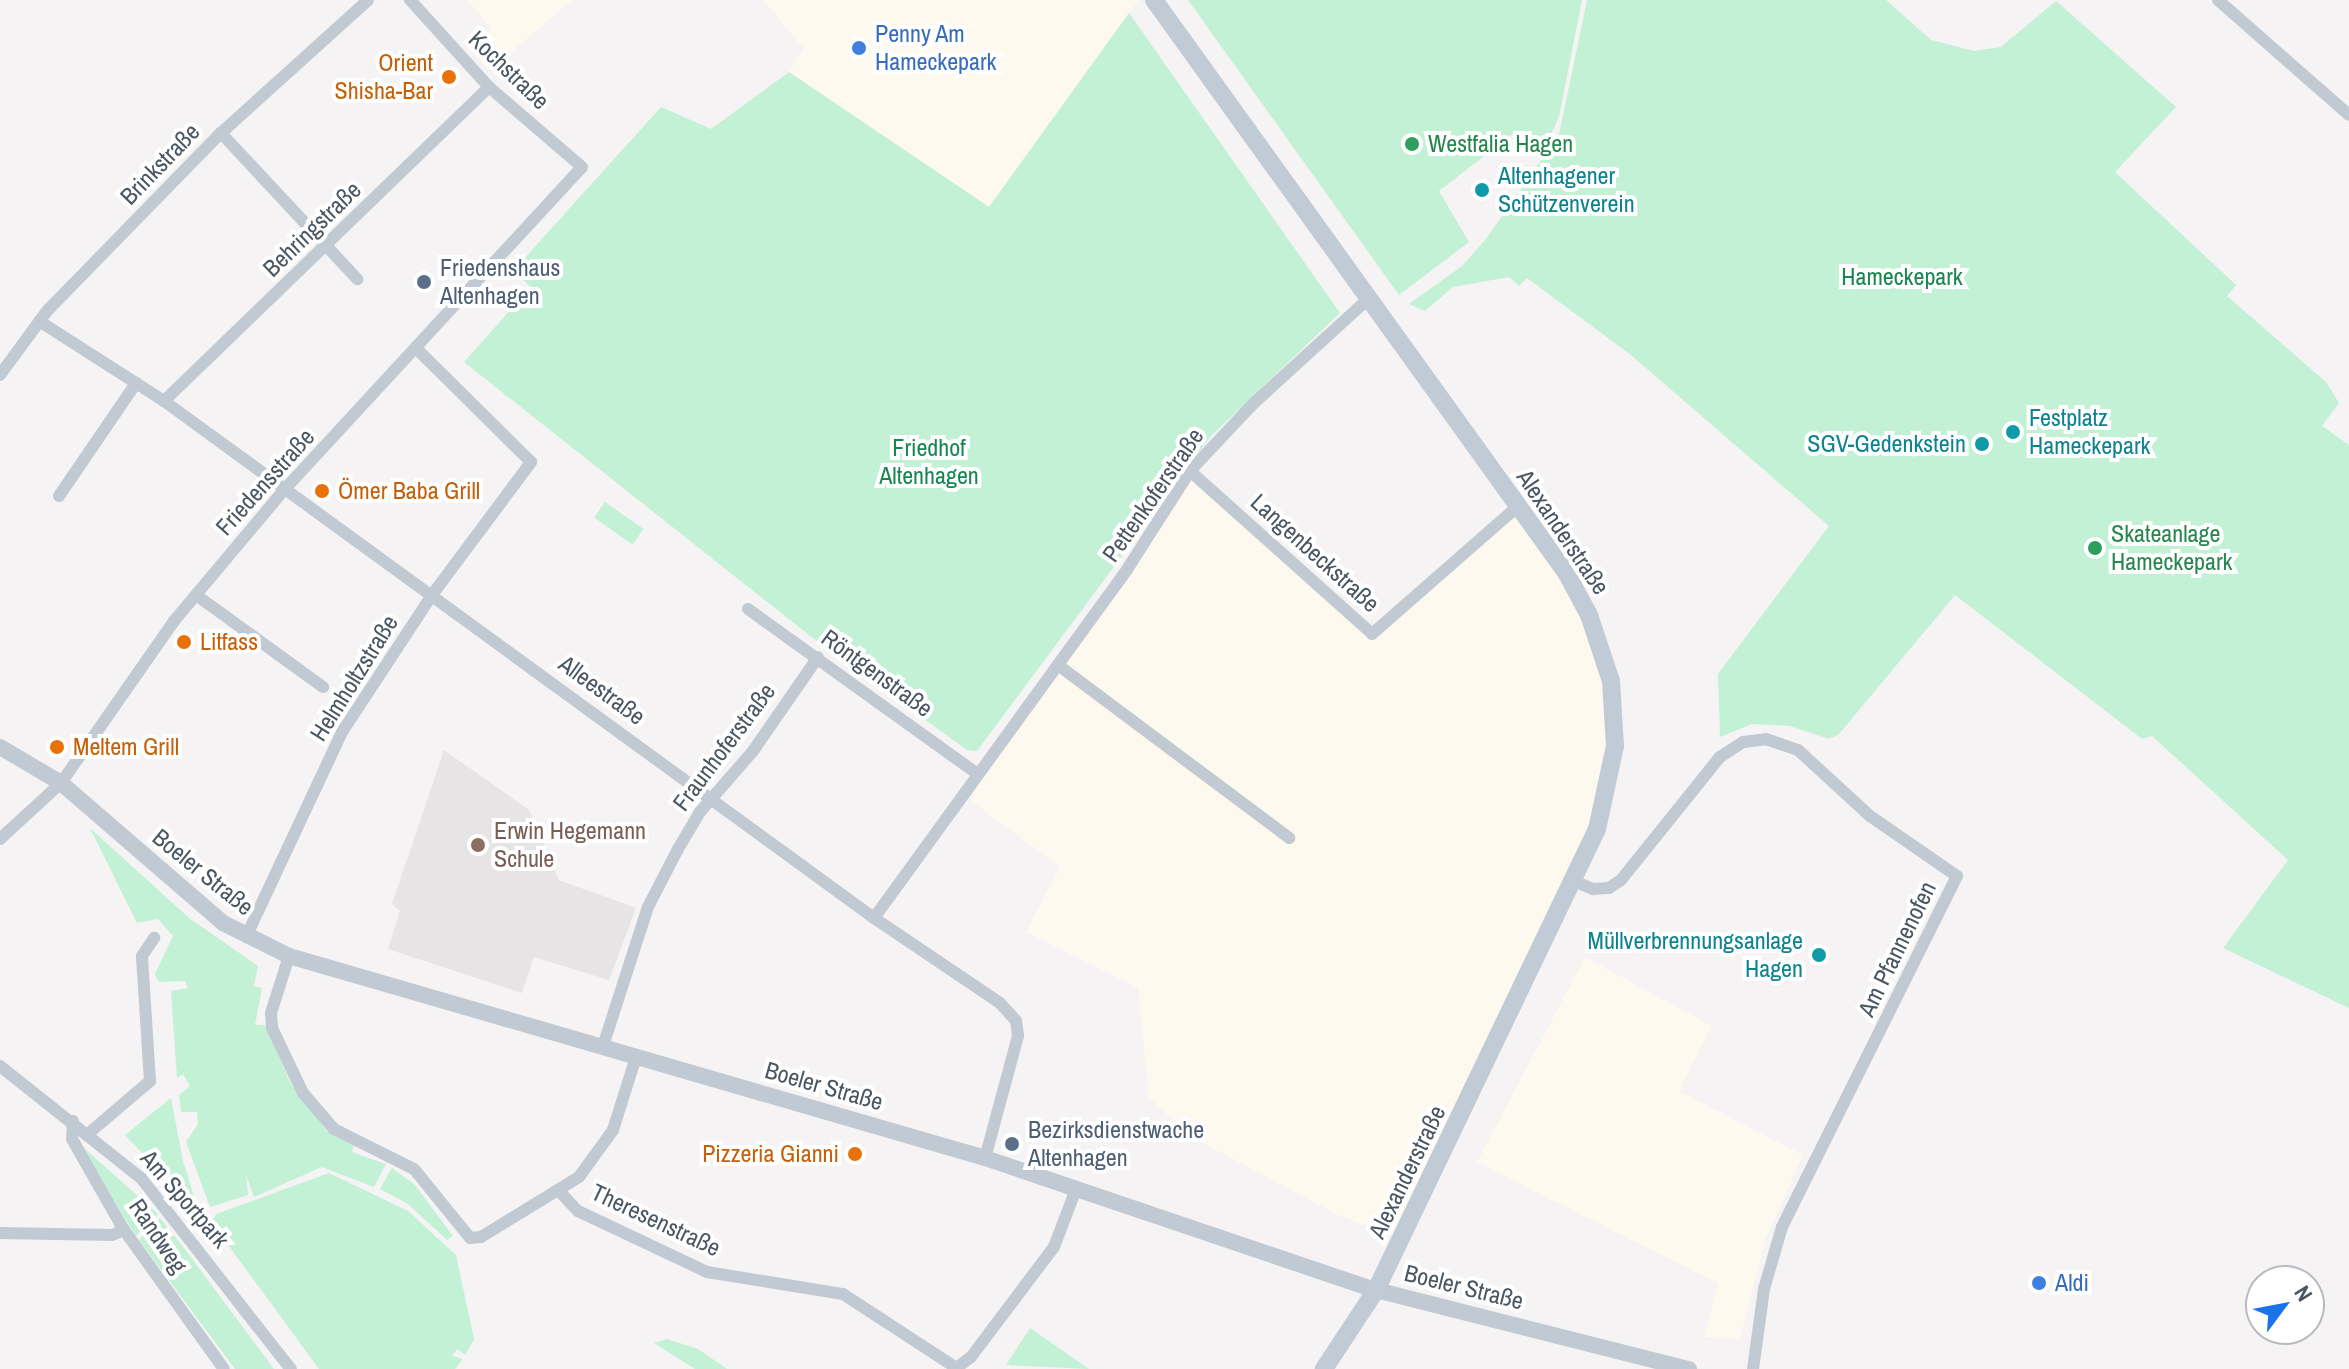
<!DOCTYPE html>
<html>
<head>
<meta charset="utf-8">
<style>
	body { margin:0 }
	#map { position:relative; width:2349px; height:1369px; overflow:hidden; background:#f5f3f3; font-family:"Archivo Narrow",sans-serif }
	div>[style] { position:absolute }
	.commercial>* { inset:0; background:#fdf9ef }
	.education>* { inset:0; background:#e6e4e5 }
	.green>* { inset:0; background:#c3f1d5; transform-origin:0 0 }
	.minor>* { height:12px; margin:-6px; padding:0 6px; transform-origin:6px; border-radius:6px; background:#c1cad2 }
	.tertiary>* { height:16px; margin:-8px; padding:0 8px; transform-origin:8px; border-radius:8px; background:#c1cad2 }
	.secondary>* { height:18px; margin:-9px; padding:0 9px; transform-origin:9px; border-radius:9px; background:#c1cbd6 }
	.dots>* { width:22px; height:22px; translate:-50% -50%; box-sizing:border-box; border:4px solid #fff; border-radius:50% }
	span { translate:-50% -50%; white-space:nowrap; text-align:center; line-height:1.15; -webkit-text-stroke:8px #fff; paint-order:stroke }
	.shop-label { font-size:24px; color:#366cbe }
	.left { translate:0 -50%; text-align:left }
	.food-label { font-size:24px; color:#c56008 }
	.right { translate:-100% -50%; text-align:right }
	.street-label { font-size:24px; color:#4a5661 }
	.leisure-label { font-size:24px; color:#27864d }
	.culture-label { font-size:24px; color:#0d838f }
	.service-label { font-size:24px; color:#4e5e75 }
	.park-label { font-size:24px; color:#17864f }
	.education-label { font-size:24px; color:#785e54 }
	.north { position:absolute; left:2245px; top:1265px; width:80px; height:80px; box-sizing:border-box; background:#fff; border:2px solid #b7bbc0; border-radius:50%; rotate:58deg; font-size:22px; font-weight:700; line-height:32px; text-align:center; color:#4a5661 }
	.north::after { content:''; display:block; margin:auto; width:28px; height:36px; background:#1a73e8; clip-path:polygon(50% 0,100% 100%,50% 72%,0 100%) }
</style>
</head>
<body>
<div id="map">
	<div class="commercial">
		<div style="clip-path:polygon(467px 0,572px 0,489px 71px,470px 48px,492px 29px)"></div>
		<div style="clip-path:polygon(763px 0,1139px 0,989px 207px,789px 72px,804px 49px)"></div>
		<div style="clip-path:polygon(1190px 471px,1372px 634px,1518px 506px,1603px 650px,1611px 778px,1402px 1239px,1338px 1215px,1192px 1137px,1149px 1098px,1138px 988px,1026px 932px,1060px 867px,971px 801px,978px 774px)"></div>
		<div style="clip-path:polygon(1585px 957px,1712px 1026px,1679px 1091px,1803px 1155px,1766px 1238px,1740px 1339px,1704px 1337px,1718px 1283px,1477px 1162px)"></div>
	</div>
	<div class="education">
		<div style="clip-path:polygon(444px 750px,529px 810px,559px 880px,636px 908px,609px 980px,534px 957px,522px 993px,388px 949px,400px 911px,392px 904px)"></div>
	</div>
	<div class="green">
		<div style="clip-path:polygon(1188px 0,1582px 0,1559px 117px,1547px 143px,1515px 132px,1439px 191px,1469px 242px,1399px 295px)"></div>
		<div style="clip-path:polygon(1587px 0,1886px 0,1931px 40px,1974px 51px,2001px 47px,2056px 1px,2176px 107px,2115px 172px,2236px 285px,2227px 296px,2326px 382px,2339px 403px,2322px 426px,2349px 445px,2349px 1008px,2223px 948px,2288px 860px,2152px 736px,2142px 739px,1955px 595px,1839px 734px,1829px 739px,1790px 726px,1752px 724px,1720px 737px,1718px 674px,1829px 526px,1631px 355px,1527px 278px,1519px 286px,1509px 277px,1453px 287px,1425px 311px,1409px 304px,1462px 266px,1486px 239px,1559px 135px)"></div>
		<div style="clip-path:polygon(1129px 13px,1340px 313px,1211px 436px,977px 751px,967px 750px,814px 639px,464px 362px,531px 287px,513px 271px,661px 107px,711px 129px,789px 72px,989px 207px)"></div>
		<div style="left:605px;top:502px;width:47px;height:19px;rotate:35deg"></div>
		<div style="clip-path:polygon(90px 828px,189px 918px,258px 966px,254px 986px,262px 988px,255px 1025px,265px 1025px,291px 1084px,327px 1131px,354px 1145px,352px 1152px,386px 1164px,374px 1187px,322px 1167px,254px 1197px,246px 1175px,248px 1195px,210px 1207px,186px 1142px,198px 1124px,197px 1112px,181px 1112px,179px 1095px,190px 1086px,183px 1074px,177px 1078px,171px 991px,188px 988px,185px 981px,159px 982px,155px 974px,173px 936px,158px 919px,137px 923px)"></div>
		<div style="clip-path:polygon(171px 1098px,183px 1161px,199px 1212px,125px 1135px)"></div>
		<div style="clip-path:polygon(84px 1148px,158px 1214px,136px 1236px,125px 1219px)"></div>
		<div style="clip-path:polygon(392px 1168px,415px 1185px,453px 1236px,447px 1240px,408px 1204px,380px 1189px)"></div>
		<div style="clip-path:polygon(329px 1173px,408px 1211px,456px 1255px,474px 1339px,465px 1355px,457px 1349px,452px 1356px,463px 1359px,455px 1369px,319px 1369px,212px 1223px,216px 1214px)"></div>
		<div style="clip-path:polygon(160px 1218px,181px 1244px,274px 1369px,235px 1369px,139px 1240px)"></div>
		<div style="clip-path:polygon(1030px 1328px,1089px 1369px,1006px 1365px)"></div>
		<div style="clip-path:polygon(667px 1339px,698px 1349px,727px 1369px,695px 1369px,654px 1343px)"></div>
	</div>
	<div class="minor">
		<div style="left:2218px;top:0;width:174px;rotate:41.3deg"></div>
		<div style="left:221px;top:133px;width:200px;rotate:47deg"></div>
		<div style="left:39px;top:321px;width:148px;rotate:32.6deg"></div>
		<div style="left:164px;top:401px;width:878px;rotate:36.06deg"></div>
		<div style="left:874px;top:918px;width:152px;rotate:34deg"></div>
		<div style="left:1000px;top:1003px;width:24px;rotate:48deg"></div>
		<div style="left:1016px;top:1021px;width:15px;rotate:82deg"></div>
		<div style="left:1018px;top:1036px;width:126px;rotate:105.1deg"></div>
		<div style="left:0;top:375px;width:79px;rotate:-53.7deg"></div>
		<div style="left:47px;top:311px;width:249px;rotate:-45.7deg"></div>
		<div style="left:221px;top:133px;width:198px;rotate:-42.1deg"></div>
		<div style="left:164px;top:401px;width:452px;rotate:-44deg"></div>
		<div style="left:1190px;top:471px;width:244px;rotate:41.8deg"></div>
		<div style="left:1372px;top:634px;width:194px;rotate:-41.2deg"></div>
		<div style="left:59px;top:496px;width:137px;rotate:-55.7deg"></div>
		<div style="left:196px;top:595px;width:157px;rotate:35.9deg"></div>
		<div style="left:748px;top:609px;width:283px;rotate:35.7deg"></div>
		<div style="left:1058px;top:665px;width:289px;rotate:36.8deg"></div>
		<div style="left:0;top:839px;width:83px;rotate:-42.6deg"></div>
		<div style="left:61px;top:783px;width:198px;rotate:-55.1deg"></div>
		<div style="left:174px;top:621px;width:171px;rotate:-50deg"></div>
		<div style="left:284px;top:490px;width:439px;rotate:-47.3deg"></div>
		<div style="left:582px;top:167px;width:123px;rotate:-139.3deg"></div>
		<div style="left:489px;top:87px;width:118px;rotate:-132.2deg"></div>
		<div style="left:1574px;top:881px;width:21px;rotate:23deg"></div>
		<div style="left:1593px;top:889px;width:16px;rotate:-4deg"></div>
		<div style="left:1609px;top:888px;width:14px;rotate:-34deg"></div>
		<div style="left:1621px;top:880px;width:158px;rotate:-51.2deg"></div>
		<div style="left:1720px;top:757px;width:27px;rotate:-33deg"></div>
		<div style="left:1743px;top:742px;width:23px;rotate:-7deg"></div>
		<div style="left:1766px;top:739px;width:34px;rotate:19deg"></div>
		<div style="left:1798px;top:750px;width:98px;rotate:42.5deg"></div>
		<div style="left:1870px;top:816px;width:106px;rotate:34.6deg"></div>
		<div style="left:1957px;top:876px;width:392px;rotate:116.5deg"></div>
		<div style="left:1782px;top:1227px;width:65px;rotate:106.2deg"></div>
		<div style="left:1764px;top:1289px;width:81px;rotate:97.8deg"></div>
		<div style="left:874px;top:918px;width:432px;rotate:-54deg"></div>
		<div style="left:1128px;top:568px;width:115px;rotate:-57.4deg"></div>
		<div style="left:1190px;top:471px;width:92px;rotate:-46.8deg"></div>
		<div style="left:1253px;top:404px;width:156px;rotate:-42.4deg"></div>
		<div style="left:246px;top:937px;width:226px;rotate:-64.9deg"></div>
		<div style="left:342px;top:732px;width:164px;rotate:-56.7deg"></div>
		<div style="left:432px;top:595px;width:166px;rotate:-53.3deg"></div>
		<div style="left:531px;top:462px;width:161px;rotate:-135.3deg"></div>
		<div style="left:289px;top:956px;width:60px;rotate:107.5deg"></div>
		<div style="left:271px;top:1013px;width:15px;rotate:86deg"></div>
		<div style="left:272px;top:1028px;width:72px;rotate:64.5deg"></div>
		<div style="left:303px;top:1093px;width:48px;rotate:49.3deg"></div>
		<div style="left:334px;top:1129px;width:89px;rotate:26.6deg"></div>
		<div style="left:414px;top:1169px;width:89px;rotate:50.9deg"></div>
		<div style="left:470px;top:1238px;width:11px;rotate:-5deg"></div>
		<div style="left:481px;top:1237px;width:115px;rotate:-31.5deg"></div>
		<div style="left:579px;top:1177px;width:58px;rotate:-54.1deg"></div>
		<div style="left:613px;top:1130px;width:77px;rotate:-72.5deg"></div>
		<div style="left:603px;top:1046px;width:146px;rotate:-72.1deg"></div>
		<div style="left:648px;top:907px;width:65px;rotate:-62.7deg"></div>
		<div style="left:678px;top:849px;width:43px;rotate:-59.3deg"></div>
		<div style="left:700px;top:812px;width:81px;rotate:-49deg"></div>
		<div style="left:753px;top:751px;width:114px;rotate:-55.3deg"></div>
		<div style="left:0;top:1066px;width:180px;rotate:38.5deg"></div>
		<div style="left:141px;top:1178px;width:243px;rotate:51.9deg"></div>
		<div style="left:73px;top:1121px;width:18px;rotate:93deg"></div>
		<div style="left:72px;top:1139px;width:105px;rotate:60.3deg"></div>
		<div style="left:124px;top:1230px;width:171px;rotate:54.3deg"></div>
		<div style="left:89px;top:1133px;width:80px;rotate:-40.4deg"></div>
		<div style="left:150px;top:1081px;width:125px;rotate:-93.7deg"></div>
		<div style="left:142px;top:956px;width:22px;rotate:-56deg"></div>
		<div style="left:560px;top:1192px;width:26px;rotate:47deg"></div>
		<div style="left:578px;top:1211px;width:143px;rotate:25.3deg"></div>
		<div style="left:707px;top:1272px;width:138px;rotate:9.2deg"></div>
		<div style="left:843px;top:1294px;width:134px;rotate:33.1deg"></div>
		<div style="left:0;top:1233px;width:112px;rotate:1deg"></div>
		<div style="left:112px;top:1235px;width:13px;rotate:-23deg"></div>
		<div style="left:955px;top:1369px;width:20px;rotate:-37deg"></div>
		<div style="left:971px;top:1357px;width:138px;rotate:-53deg"></div>
		<div style="left:1054px;top:1247px;width:62px;rotate:-69.2deg"></div>
	</div>
	<div class="tertiary">
		<div style="left:0;top:747px;width:71px;rotate:30.5deg"></div>
		<div style="left:61px;top:783px;width:214px;rotate:40.8deg"></div>
		<div style="left:223px;top:923px;width:74px;rotate:26.6deg"></div>
		<div style="left:289px;top:956px;width:725px;rotate:16.18deg"></div>
		<div style="left:985px;top:1158px;width:413px;rotate:18.7deg"></div>
		<div style="left:1376px;top:1290px;width:323px;rotate:14.2deg"></div>
	</div>
	<div class="secondary">
		<div style="left:1154px;top:0;width:707px;rotate:54.26deg"></div>
		<div style="left:1567px;top:574px;width:47px;rotate:61.8deg"></div>
		<div style="left:1589px;top:615px;width:70px;rotate:71.6deg"></div>
		<div style="left:1611px;top:681px;width:65px;rotate:86.5deg"></div>
		<div style="left:1615px;top:746px;width:85px;rotate:102.2deg"></div>
		<div style="left:1597px;top:829px;width:511px;rotate:115.61deg"></div>
		<div style="left:1376px;top:1290px;width:95px;rotate:123.4deg"></div>
	</div>
	<div class="dots">
		<div style="left:859px;top:48px;background:#3f7fe0"></div>
		<div style="left:449px;top:77px;background:#e8710a"></div>
		<div style="left:1412px;top:144px;background:#2e9e5b"></div>
		<div style="left:1482px;top:190px;background:#0f9aa8"></div>
		<div style="left:424px;top:282px;background:#5c6f8a"></div>
		<div style="left:2013px;top:432px;background:#0f9aa8"></div>
		<div style="left:1982px;top:444px;background:#0f9aa8"></div>
		<div style="left:322px;top:491px;background:#e8710a"></div>
		<div style="left:2095px;top:548px;background:#2e9e5b"></div>
		<div style="left:184px;top:642px;background:#e8710a"></div>
		<div style="left:57px;top:747px;background:#e8710a"></div>
		<div style="left:478px;top:845px;background:#8d6e63"></div>
		<div style="left:1819px;top:955px;background:#0f9aa8"></div>
		<div style="left:1012px;top:1144px;background:#5c6f8a"></div>
		<div style="left:855px;top:1154px;background:#e8710a"></div>
		<div style="left:2039px;top:1283px;background:#3f7fe0"></div>
	</div>
	<div class="shop-label">
		<span class="left" style="left:875px;top:48px">Penny Am<br>Hameckepark</span>
		<span class="left" style="left:2055px;top:1283px">Aldi</span>
	</div>
	<div class="food-label">
		<span class="right" style="left:433px;top:77px">Orient<br>Shisha-Bar</span>
		<span class="left" style="left:338px;top:491px">Ömer Baba Grill</span>
		<span class="left" style="left:200px;top:642px">Litfass</span>
		<span class="left" style="left:73px;top:747px">Meltem Grill</span>
		<span class="right" style="left:839px;top:1154px">Pizzeria Gianni</span>
	</div>
	<div class="street-label">
		<span style="left:509px;top:70px;rotate:44deg">Kochstraße</span>
		<span style="left:160px;top:164px;rotate:-46deg">Brinkstraße</span>
		<span style="left:312px;top:229px;rotate:-44deg">Behringstraße</span>
		<span style="left:265px;top:482px;rotate:-48deg">Friedensstraße</span>
		<span style="left:1153px;top:495px;rotate:-55deg">Pettenkoferstraße</span>
		<span style="left:1563px;top:532px;rotate:56deg">Alexanderstraße</span>
		<span style="left:1315px;top:553px;rotate:42deg">Langenbeckstraße</span>
		<span style="left:877px;top:673px;rotate:36deg">Röntgenstraße</span>
		<span style="left:354px;top:678px;rotate:-58deg">Helmholtzstraße</span>
		<span style="left:602px;top:690px;rotate:36deg">Alleestraße</span>
		<span style="left:724px;top:747px;rotate:-53deg">Fraunhoferstraße</span>
		<span style="left:203px;top:872px;rotate:39deg">Boeler Straße</span>
		<span style="left:1897px;top:949px;rotate:-64deg">Am Pfannenofen</span>
		<span style="left:824px;top:1086px;rotate:16deg">Boeler Straße</span>
		<span style="left:1407px;top:1172px;rotate:-64deg">Alexanderstraße</span>
		<span style="left:185px;top:1199px;rotate:49deg">Am Sportpark</span>
		<span style="left:656px;top:1220px;rotate:25deg">Theresenstraße</span>
		<span style="left:158px;top:1236px;rotate:56deg">Randweg</span>
		<span style="left:1464px;top:1287px;rotate:14deg">Boeler Straße</span>
	</div>
	<div class="leisure-label">
		<span class="left" style="left:1428px;top:144px">Westfalia Hagen</span>
		<span class="left" style="left:2111px;top:548px">Skateanlage<br>Hameckepark</span>
	</div>
	<div class="culture-label">
		<span class="left" style="left:1498px;top:190px">Altenhagener<br>Schützenverein</span>
		<span class="left" style="left:2029px;top:432px">Festplatz<br>Hameckepark</span>
		<span class="right" style="left:1966px;top:444px">SGV-Gedenkstein</span>
		<span class="right" style="left:1803px;top:955px">Müllverbrennungsanlage<br>Hagen</span>
	</div>
	<div class="service-label">
		<span class="left" style="left:440px;top:282px">Friedenshaus<br>Altenhagen</span>
		<span class="left" style="left:1028px;top:1144px">Bezirksdienstwache<br>Altenhagen</span>
	</div>
	<div class="park-label">
		<span style="left:1902px;top:277px">Hameckepark</span>
		<span style="left:929px;top:462px">Friedhof<br>Altenhagen</span>
	</div>
	<div class="education-label">
		<span class="left" style="left:494px;top:845px">Erwin Hegemann<br>Schule</span>
	</div>
	<div class="north">N</div>
</div>
</body>
</html>
